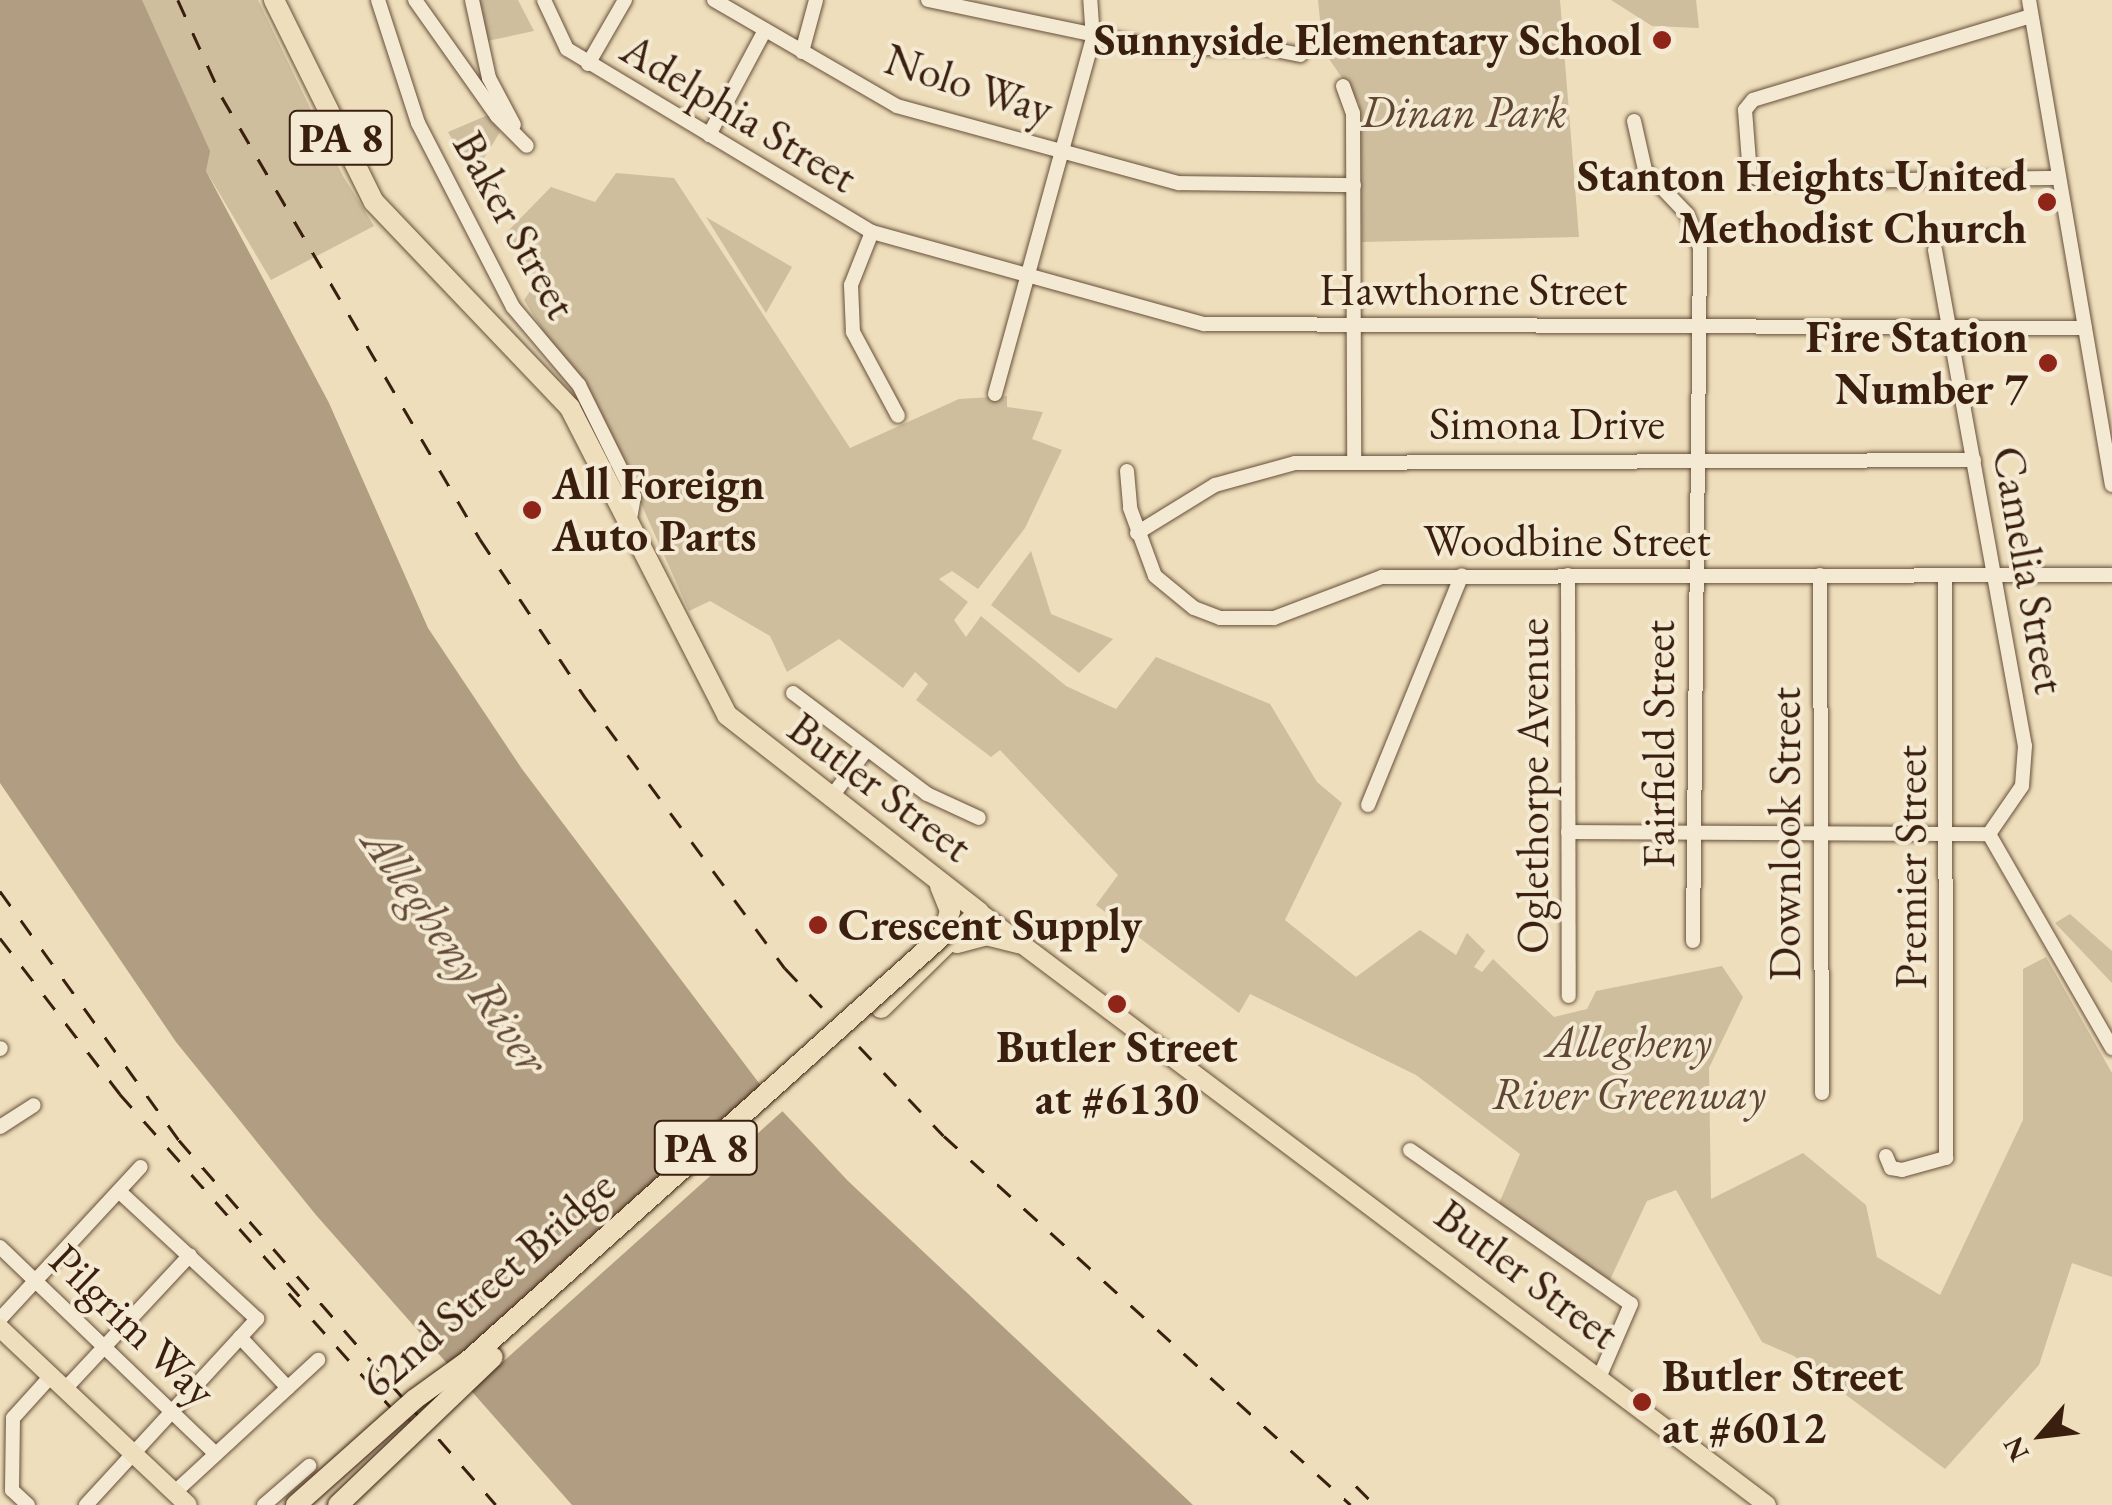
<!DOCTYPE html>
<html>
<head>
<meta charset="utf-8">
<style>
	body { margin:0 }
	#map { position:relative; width:2112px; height:1505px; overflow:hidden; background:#eedebb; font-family:"EB Garamond",serif }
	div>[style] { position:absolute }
	.green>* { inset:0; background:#cfbe9e }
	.water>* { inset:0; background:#b19d81 }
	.pier>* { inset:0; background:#eedebb }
	.roads { filter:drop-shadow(0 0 2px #674f3a) drop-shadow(0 0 2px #674f3a) }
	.minor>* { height:14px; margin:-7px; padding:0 7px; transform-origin:7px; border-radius:7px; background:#f4ead3 }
	.major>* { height:18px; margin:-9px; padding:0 9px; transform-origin:9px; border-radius:9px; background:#eedebb }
	.highway>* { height:20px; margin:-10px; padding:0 10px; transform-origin:10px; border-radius:10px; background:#eedebb }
	.rail>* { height:2.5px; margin-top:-1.25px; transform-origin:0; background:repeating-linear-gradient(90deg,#3a1f0f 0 18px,transparent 0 36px) }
	.bridges { filter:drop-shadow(0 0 2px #3a1f0f) drop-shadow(0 0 2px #3a1f0f) }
	.highway-bridge>* { height:20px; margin:-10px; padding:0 10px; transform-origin:10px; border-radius:10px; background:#eedebb }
	.dots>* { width:28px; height:28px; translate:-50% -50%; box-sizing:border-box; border:5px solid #f4ead3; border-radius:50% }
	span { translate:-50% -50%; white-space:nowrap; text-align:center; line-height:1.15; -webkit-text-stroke:8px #f4ead3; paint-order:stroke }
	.shield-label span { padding:2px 8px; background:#f4ead3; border:2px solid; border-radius:8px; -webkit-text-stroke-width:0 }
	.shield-label { font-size:42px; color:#3a1f0f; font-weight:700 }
	.poi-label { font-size:45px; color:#3a1f0f; font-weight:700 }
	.right { translate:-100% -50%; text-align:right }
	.left { translate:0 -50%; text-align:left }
	.street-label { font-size:45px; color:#3a1f0f }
	.park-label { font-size:45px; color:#5f4733; font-style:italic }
	.water-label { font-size:48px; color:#644b37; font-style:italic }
	.north { position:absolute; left:1992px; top:1385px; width:100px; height:100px; -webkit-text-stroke:8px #f4ead3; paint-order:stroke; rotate:242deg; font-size:28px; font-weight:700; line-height:40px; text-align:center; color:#3a1f0f }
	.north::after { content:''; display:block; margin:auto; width:35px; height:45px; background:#3a1f0f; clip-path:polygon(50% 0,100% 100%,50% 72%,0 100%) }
</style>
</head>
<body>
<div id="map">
	<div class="green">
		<div style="clip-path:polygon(142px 0,258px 0,343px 176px,374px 226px,271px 280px,206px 171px)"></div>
		<div style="clip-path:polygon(469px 0,518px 0,534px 31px,478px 43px)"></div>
		<div style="clip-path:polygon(1318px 0,1560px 0,1579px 237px,1362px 242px,1359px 103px,1323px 50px)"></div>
		<div style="clip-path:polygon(1611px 0,1696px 0,1699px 28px,1652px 26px)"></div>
		<div style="clip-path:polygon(488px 115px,500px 132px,473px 176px,448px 132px)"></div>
		<div style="clip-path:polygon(616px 173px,674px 178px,850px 448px,959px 399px,1007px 396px,1007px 407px,1043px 412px,1032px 439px,1062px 450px,1025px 528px,978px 589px,952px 571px,939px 579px,968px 602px,954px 620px,966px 637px,981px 616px,1066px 686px,1116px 709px,1156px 657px,1270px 704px,1317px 782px,1342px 803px,1285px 920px,1356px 977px,1420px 930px,1456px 955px,1467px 933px,1485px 951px,1474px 967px,1482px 972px,1493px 959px,1554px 1017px,1587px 1009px,1596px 991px,1722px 966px,1743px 997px,1709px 1068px,1711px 1199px,1803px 1153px,1866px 1205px,1877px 1257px,1940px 1295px,2023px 1120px,2023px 969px,2046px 957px,2112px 1073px,2112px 1277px,2072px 1263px,2039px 1365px,1945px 1469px,1794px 1356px,1762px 1342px,1676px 1190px,1647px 1201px,1608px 1284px,1498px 1206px,1520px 1154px,1416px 1075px,1250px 994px,1239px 1013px,1096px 905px,1118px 875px,1000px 750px,991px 757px,916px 700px,928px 684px,915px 672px,903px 688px,839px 639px,787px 672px,770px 636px,710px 601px,689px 611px,618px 452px,524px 300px,538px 280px,504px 235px,551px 187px,595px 202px)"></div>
		<div style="clip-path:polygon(706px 217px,792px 267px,766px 313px)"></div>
		<div style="clip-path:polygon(1031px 551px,1051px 614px,1113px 639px,1079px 673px,991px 605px)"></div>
		<div style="clip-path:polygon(2070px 914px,2112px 951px,2112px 983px,2055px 923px)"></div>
	</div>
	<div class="water">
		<div style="clip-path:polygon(0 0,142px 0,210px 151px,206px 171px,329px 403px,428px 628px,522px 769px,771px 1099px,848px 1181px,1193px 1505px,572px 1505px,316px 1215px,176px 1042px,0 783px)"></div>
	</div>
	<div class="pier">
		<div style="clip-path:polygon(775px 1096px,786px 1108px,477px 1385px,446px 1370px)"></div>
	</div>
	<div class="roads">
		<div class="minor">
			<div style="left:378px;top:0;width:129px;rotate:72deg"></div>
			<div style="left:418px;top:123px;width:207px;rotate:62.7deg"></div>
			<div style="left:513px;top:307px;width:102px;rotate:49.8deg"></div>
			<div style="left:579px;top:385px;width:124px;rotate:63.6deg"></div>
			<div style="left:634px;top:496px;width:28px;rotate:100deg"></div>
			<div style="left:415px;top:0;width:142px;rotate:54.7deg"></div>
			<div style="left:497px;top:116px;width:42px;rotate:45deg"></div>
			<div style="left:472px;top:0;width:80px;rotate:77.7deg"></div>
			<div style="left:489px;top:78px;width:53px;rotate:62deg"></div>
			<div style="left:544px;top:0;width:54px;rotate:64.9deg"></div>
			<div style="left:567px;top:49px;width:356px;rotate:31deg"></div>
			<div style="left:872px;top:232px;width:345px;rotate:15.5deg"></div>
			<div style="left:1204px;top:324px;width:881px;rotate:0.26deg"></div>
			<div style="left:714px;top:0;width:211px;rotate:30.1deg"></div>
			<div style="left:897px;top:106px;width:292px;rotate:15.3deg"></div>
			<div style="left:1179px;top:183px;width:175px;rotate:0.7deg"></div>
			<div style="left:928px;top:0;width:234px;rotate:11.8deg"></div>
			<div style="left:1157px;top:48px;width:108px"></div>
			<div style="left:1265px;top:48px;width:36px;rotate:11deg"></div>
			<div style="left:2029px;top:0;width:492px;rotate:80.3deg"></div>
			<div style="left:2031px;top:16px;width:290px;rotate:163.2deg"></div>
			<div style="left:1753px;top:100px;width:13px;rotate:129deg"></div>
			<div style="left:1745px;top:110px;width:65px;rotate:85.6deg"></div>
			<div style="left:1750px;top:175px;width:17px;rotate:24deg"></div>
			<div style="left:1766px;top:182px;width:293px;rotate:-0.8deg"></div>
			<div style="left:802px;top:52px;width:54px;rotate:-74.9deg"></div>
			<div style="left:588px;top:64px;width:74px;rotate:-60deg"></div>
			<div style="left:1343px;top:86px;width:29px;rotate:70deg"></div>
			<div style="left:1353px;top:113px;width:347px;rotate:89.8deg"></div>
			<div style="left:1634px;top:121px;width:50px;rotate:77.3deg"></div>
			<div style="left:1645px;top:170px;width:61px;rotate:46.3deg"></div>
			<div style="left:1687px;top:214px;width:36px;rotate:69deg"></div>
			<div style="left:1700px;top:248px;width:693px;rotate:90.58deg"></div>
			<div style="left:709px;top:135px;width:119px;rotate:-61.9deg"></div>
			<div style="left:872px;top:232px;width:57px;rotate:111.6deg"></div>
			<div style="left:851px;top:285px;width:47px;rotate:87.6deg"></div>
			<div style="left:853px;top:332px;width:95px;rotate:61.8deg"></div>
			<div style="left:1935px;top:250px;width:504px;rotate:79.72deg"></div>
			<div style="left:2025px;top:746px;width:40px;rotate:94.3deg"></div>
			<div style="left:2022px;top:786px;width:58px;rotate:124.5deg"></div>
			<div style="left:995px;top:394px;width:368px;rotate:-74.6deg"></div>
			<div style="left:1093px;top:39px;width:39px;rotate:-94deg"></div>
			<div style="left:1127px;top:471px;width:37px;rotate:85deg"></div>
			<div style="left:1130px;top:508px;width:72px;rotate:69.8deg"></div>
			<div style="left:1155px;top:576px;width:50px;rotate:39.4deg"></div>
			<div style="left:1194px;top:608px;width:28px;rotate:21deg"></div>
			<div style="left:1220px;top:618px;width:54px"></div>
			<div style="left:1274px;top:618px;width:116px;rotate:-20.8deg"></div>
			<div style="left:1382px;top:577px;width:730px;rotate:-0.16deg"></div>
			<div style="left:1137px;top:533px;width:92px;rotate:-31.6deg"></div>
			<div style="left:1215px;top:485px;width:83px;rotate:-15.4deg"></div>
			<div style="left:1295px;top:463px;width:679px;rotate:-0.25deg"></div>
			<div style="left:1568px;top:575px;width:421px;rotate:89.9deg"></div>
			<div style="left:1820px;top:575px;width:518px;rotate:89.78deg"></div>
			<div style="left:793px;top:693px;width:168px;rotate:37deg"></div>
			<div style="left:927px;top:794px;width:57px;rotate:24.8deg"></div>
			<div style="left:830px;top:799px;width:62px;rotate:-53.5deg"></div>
			<div style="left:1368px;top:805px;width:248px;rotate:-67.8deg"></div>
			<div style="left:1568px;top:832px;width:421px;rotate:0.3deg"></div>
			<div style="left:1989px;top:834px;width:247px;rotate:60.1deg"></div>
			<div style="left:0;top:1049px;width:1px;rotate:-45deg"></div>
			<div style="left:0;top:1127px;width:40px;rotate:-32.9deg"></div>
			<div style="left:1410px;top:1150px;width:269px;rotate:34.9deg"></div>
			<div style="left:1631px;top:1304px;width:81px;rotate:113.4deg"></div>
			<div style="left:1886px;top:1156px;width:13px;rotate:67deg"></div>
			<div style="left:1891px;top:1168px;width:11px;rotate:10deg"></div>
			<div style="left:1902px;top:1170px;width:46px;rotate:-15.3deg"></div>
			<div style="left:1946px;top:1158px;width:583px;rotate:-90.1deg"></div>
			<div style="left:0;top:1247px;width:299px;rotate:43.8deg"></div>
			<div style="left:0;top:1319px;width:207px;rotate:-47.2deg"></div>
			<div style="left:240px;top:1337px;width:70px;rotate:46.7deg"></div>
			<div style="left:65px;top:1389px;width:183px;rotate:-47deg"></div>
			<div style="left:175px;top:1492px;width:195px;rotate:-42.7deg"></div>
			<div style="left:28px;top:1505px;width:22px;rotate:-137deg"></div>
			<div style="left:12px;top:1490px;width:72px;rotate:-89.2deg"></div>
			<div style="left:13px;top:1418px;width:57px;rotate:-47.9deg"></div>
			<div style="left:86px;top:1505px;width:253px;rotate:-47.4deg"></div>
			<div style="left:257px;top:1319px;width:188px;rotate:-137.2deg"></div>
			<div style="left:264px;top:1505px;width:60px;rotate:-40.9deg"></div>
		</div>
		<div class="major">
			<div style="left:979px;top:912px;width:986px;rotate:36.96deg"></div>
			<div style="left:0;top:1328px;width:258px;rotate:43.3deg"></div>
		</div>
		<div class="highway">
			<div style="left:274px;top:0;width:225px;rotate:63.7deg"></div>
			<div style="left:374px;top:202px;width:284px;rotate:46.4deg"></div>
			<div style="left:570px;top:408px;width:345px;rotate:62.9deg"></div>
			<div style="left:727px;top:715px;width:320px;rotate:38deg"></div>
			<div style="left:940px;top:886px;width:27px;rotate:68deg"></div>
			<div style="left:950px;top:911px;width:25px;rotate:106deg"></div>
			<div style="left:957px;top:943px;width:30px;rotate:-15deg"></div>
			<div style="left:986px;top:935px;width:34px;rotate:14deg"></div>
			<div style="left:881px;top:1008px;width:137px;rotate:-44.4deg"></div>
			<div style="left:318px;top:1505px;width:114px;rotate:-41.8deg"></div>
		</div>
	</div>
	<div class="rail">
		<div style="left:178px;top:0;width:107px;rotate:65.6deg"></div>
		<div style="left:222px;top:97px;width:512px;rotate:59.73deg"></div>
		<div style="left:480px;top:539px;width:190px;rotate:56.4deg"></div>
		<div style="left:585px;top:697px;width:337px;rotate:53.6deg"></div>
		<div style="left:785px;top:968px;width:231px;rotate:46.6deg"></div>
		<div style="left:944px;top:1136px;width:549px;rotate:42.2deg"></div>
		<div style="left:0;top:891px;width:307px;rotate:54.3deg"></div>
		<div style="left:179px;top:1140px;width:483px;rotate:49deg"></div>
		<div style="left:0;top:938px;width:197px;rotate:52.4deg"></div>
		<div style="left:120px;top:1094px;width:273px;rotate:48.4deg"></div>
		<div style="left:289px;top:1293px;width:170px;rotate:48.3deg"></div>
		<div style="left:1356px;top:1486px;width:27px;rotate:45deg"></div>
	</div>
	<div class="bridges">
		<div class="highway-bridge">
			<div style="left:296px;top:1505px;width:159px;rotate:-41.7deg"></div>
			<div style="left:415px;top:1399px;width:67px;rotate:-35.8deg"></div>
			<div style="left:469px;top:1360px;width:637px;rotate:-41.88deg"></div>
			<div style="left:338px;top:1505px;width:214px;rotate:-43.7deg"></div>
		</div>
	</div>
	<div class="dots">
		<div style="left:1662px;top:40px;background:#8f2418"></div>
		<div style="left:2047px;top:202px;background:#8f2418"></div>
		<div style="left:2048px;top:363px;background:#8f2418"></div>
		<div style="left:532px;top:510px;background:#8f2418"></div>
		<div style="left:818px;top:925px;background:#8f2418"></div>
		<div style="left:1117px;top:1004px;background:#8f2418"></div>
		<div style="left:1642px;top:1402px;background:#8f2418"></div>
	</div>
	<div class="shield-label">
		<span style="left:341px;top:138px">PA 8</span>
		<span style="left:706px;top:1148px">PA 8</span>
	</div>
	<div class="poi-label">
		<span class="right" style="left:1642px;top:40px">Sunnyside Elementary School</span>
		<span class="right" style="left:2027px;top:202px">Stanton Heights United<br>Methodist Church</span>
		<span class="right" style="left:2028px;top:363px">Fire Station<br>Number 7</span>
		<span class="left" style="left:552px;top:510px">All Foreign<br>Auto Parts</span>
		<span class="left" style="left:838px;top:925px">Crescent Supply</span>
		<span style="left:1117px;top:1073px">Butler Street<br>at #6130</span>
		<span class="left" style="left:1662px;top:1402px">Butler Street<br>at #6012</span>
	</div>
	<div class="street-label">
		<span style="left:969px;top:84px;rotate:18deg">Nolo Way</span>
		<span style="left:739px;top:113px;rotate:31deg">Adelphia Street</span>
		<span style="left:515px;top:225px;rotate:61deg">Baker Street</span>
		<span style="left:1473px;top:290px">Hawthorne Street</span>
		<span style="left:1547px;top:424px">Simona Drive</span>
		<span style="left:1567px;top:541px">Woodbine Street</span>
		<span style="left:2029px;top:570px;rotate:80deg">Camelia Street</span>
		<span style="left:1659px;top:744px;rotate:-90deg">Fairfield Street</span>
		<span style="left:1533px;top:786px;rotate:-90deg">Oglethorpe Avenue</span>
		<span style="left:880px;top:787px;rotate:37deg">Butler Street</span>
		<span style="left:1785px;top:834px;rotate:-90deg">Downlook Street</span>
		<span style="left:1911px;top:867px;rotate:-90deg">Premier Street</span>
		<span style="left:1527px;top:1274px;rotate:37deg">Butler Street</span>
		<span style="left:488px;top:1284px;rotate:-41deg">62nd Street Bridge</span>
		<span style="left:133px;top:1325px;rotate:44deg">Pilgrim Way</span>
	</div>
	<div class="park-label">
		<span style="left:1464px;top:112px">Dinan Park</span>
		<span style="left:1629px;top:1068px">Allegheny<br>River Greenway</span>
	</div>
	<div class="water-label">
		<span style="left:456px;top:950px;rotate:55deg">Allegheny River</span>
	</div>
	<div class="north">N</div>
</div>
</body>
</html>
